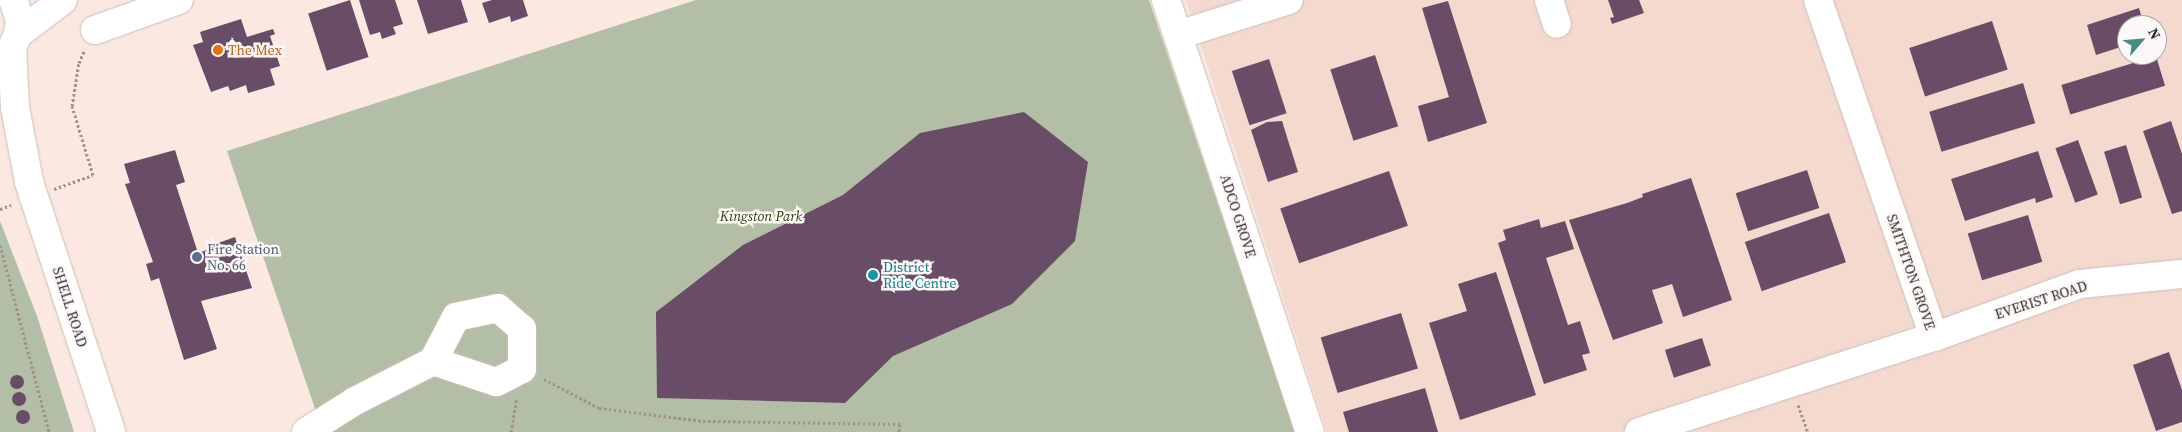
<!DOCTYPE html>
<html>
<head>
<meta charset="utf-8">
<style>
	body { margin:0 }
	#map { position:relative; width:2182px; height:432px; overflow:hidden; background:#fae8e1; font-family:"Source Serif 4",serif }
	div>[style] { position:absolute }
	.built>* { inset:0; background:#f4d9cf }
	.green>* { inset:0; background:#b3bea6 }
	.building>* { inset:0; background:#694d66; transform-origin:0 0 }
	.round { border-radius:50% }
	.path>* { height:3px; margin-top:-1.5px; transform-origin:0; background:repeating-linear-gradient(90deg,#9f928d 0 2.5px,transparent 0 5px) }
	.roads { filter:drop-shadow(0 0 1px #d0beb8) drop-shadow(0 0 1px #d0beb8) }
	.minor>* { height:28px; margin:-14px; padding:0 14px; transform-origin:14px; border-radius:14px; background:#fff }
	.major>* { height:28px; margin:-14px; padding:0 14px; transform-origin:14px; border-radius:14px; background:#fff }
	.dots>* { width:14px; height:14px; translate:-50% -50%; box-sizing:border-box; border:2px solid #fcf8f7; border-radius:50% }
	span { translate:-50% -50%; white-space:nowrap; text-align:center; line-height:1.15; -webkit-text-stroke:5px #fcf8f7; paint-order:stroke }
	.food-label { font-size:14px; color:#c56008 }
	.left { translate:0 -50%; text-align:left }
	.park-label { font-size:14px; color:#2c3f05; font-style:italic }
	.street-label { font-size:14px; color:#2e2724 }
	.service-label { font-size:14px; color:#4e5e75 }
	.culture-label { font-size:14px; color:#0d838f }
	.north { position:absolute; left:2117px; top:15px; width:50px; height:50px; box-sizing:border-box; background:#fcf8f7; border:1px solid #aaa4a3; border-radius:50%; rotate:63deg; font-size:14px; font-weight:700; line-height:20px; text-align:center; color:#2e2724 }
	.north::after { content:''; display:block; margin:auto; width:18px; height:22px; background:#458d8b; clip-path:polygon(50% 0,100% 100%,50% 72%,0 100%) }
</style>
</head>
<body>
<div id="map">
	<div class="built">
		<div style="clip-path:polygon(evenodd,1186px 0,2182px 0,2182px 432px,1327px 432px,1186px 0,2127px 25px,2157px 25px,2157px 55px,2127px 55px,2127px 25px)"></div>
	</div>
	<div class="green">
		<div style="clip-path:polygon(696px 0,1149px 0,1295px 432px,323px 432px,227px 151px)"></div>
		<div style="clip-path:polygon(0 221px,37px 316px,74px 432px,0 432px)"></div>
	</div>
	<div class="building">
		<div style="left:350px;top:0;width:60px;height:44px;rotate:72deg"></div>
		<div style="clip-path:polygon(359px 0,395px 0,403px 24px,393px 27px,396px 34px,382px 39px,380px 32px,370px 35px)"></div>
		<div style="clip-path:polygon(417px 0,461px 0,468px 22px,428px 34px)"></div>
		<div style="clip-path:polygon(492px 0,523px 0,528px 16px,511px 22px,510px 16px,489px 23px,482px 3px)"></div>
		<div style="clip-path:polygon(1608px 0,1639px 0,1644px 13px,1612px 24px,1610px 18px,1614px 17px)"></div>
		<div style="clip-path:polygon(1448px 1px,1487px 123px,1428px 142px,1418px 106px,1449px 97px,1422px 8px)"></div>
		<div style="clip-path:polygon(2139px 8px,2144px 25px,2127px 25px,2127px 45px,2096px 55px,2087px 25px)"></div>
		<div style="clip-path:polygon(241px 19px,247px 37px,273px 29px,275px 34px,270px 36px,280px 66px,270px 69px,275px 85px,248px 93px,246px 85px,230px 91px,228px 86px,211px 92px,193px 45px,203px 42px,200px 32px)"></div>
		<div style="left:1992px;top:21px;width:51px;height:87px;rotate:72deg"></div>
		<div style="left:1375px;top:55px;width:75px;height:47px;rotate:72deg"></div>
		<div style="left:2156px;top:56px;width:31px;height:99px;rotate:73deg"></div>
		<div style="left:1269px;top:59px;width:57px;height:39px;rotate:72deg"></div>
		<div style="left:2023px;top:83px;width:42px;height:98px;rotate:73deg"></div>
		<div style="clip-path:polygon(1024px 112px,1088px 162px,1075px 241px,1012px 304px,893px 356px,845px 403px,657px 398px,656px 312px,743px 245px,843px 195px,920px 133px)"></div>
		<div style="clip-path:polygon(1282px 121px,1298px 172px,1268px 182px,1251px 130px,1267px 122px)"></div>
		<div style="clip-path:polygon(2171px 121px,2182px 154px,2182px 211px,2172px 214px,2143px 131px)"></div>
		<div style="left:2078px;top:140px;width:58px;height:24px;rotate:70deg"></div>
		<div style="left:2126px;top:145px;width:55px;height:23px;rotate:73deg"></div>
		<div style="clip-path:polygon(175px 150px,185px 182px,176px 185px,198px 253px,207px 250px,207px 247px,235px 237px,252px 288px,201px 301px,217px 349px,184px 360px,159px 278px,151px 281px,146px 264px,153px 262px,125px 184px,130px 183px,124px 164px)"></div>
		<div style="clip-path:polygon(2038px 151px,2053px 197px,2036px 203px,2035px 198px,1965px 221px,1951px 179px)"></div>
		<div style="left:1807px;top:170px;width:40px;height:75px;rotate:72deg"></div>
		<div style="left:1389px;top:171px;width:58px;height:115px;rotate:71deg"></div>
		<div style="clip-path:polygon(1691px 178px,1732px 300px,1683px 317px,1672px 284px,1656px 289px,1652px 290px,1663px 323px,1613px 340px,1569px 220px,1627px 203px,1643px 197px,1642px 194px)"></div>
		<div style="left:1829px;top:213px;width:52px;height:89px;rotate:71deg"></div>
		<div style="left:2028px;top:215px;width:49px;height:63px;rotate:73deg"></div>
		<div style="clip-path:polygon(1539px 219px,1541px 228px,1565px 221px,1574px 249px,1546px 258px,1568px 325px,1580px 321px,1590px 353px,1582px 355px,1587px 370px,1544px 384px,1498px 243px,1506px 240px,1503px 230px)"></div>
		<div style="clip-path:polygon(1496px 272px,1536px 395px,1460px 420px,1429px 323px,1467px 311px,1458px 284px)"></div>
		<div style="left:1401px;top:313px;width:58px;height:84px;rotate:73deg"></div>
		<div style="left:1702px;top:338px;width:29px;height:39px;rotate:72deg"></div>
		<div style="clip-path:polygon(2169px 352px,2182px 390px,2182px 422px,2156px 431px,2133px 365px)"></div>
		<div class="round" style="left:10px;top:375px;width:14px;height:14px"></div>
		<div style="clip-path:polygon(1425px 388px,1438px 432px,1349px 432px,1343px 412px)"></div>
		<div class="round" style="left:12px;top:392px;width:14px;height:14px"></div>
		<div class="round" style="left:16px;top:410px;width:14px;height:14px"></div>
	</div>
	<div class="path">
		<div style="left:54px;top:189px;width:41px;rotate:-19.7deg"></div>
		<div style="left:93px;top:175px;width:72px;rotate:-106.9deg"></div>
		<div style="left:72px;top:106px;width:44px;rotate:-80.8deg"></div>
		<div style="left:79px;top:63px;width:15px;rotate:-67deg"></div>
		<div style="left:0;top:209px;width:12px;rotate:-20deg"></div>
		<div style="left:0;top:245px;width:193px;rotate:75.3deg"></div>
		<div style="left:544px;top:379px;width:62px;rotate:27.8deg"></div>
		<div style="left:599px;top:408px;width:105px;rotate:7.1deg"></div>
		<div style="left:703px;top:421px;width:197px;rotate:0.9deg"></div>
		<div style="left:900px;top:424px;width:8px;rotate:97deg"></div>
		<div style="left:1798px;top:405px;width:29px;rotate:70deg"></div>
		<div style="left:511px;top:432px;width:35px;rotate:-80deg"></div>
	</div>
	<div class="roads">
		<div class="minor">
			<div style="left:1166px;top:0;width:455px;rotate:71.6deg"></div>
			<div style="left:1549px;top:0;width:25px;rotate:72deg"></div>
			<div style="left:1818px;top:0;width:356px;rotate:71deg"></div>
			<div style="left:95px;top:30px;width:89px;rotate:-19.7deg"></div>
			<div style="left:1178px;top:35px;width:116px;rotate:-17.5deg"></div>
			<div style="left:306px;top:432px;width:58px;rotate:-32.3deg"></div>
			<div style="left:355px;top:401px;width:88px;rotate:-27.1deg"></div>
			<div style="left:433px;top:361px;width:50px;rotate:-62.4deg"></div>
			<div style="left:456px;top:317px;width:43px;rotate:-12.1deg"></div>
			<div style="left:498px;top:308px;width:32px;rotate:41deg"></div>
			<div style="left:522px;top:329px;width:40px;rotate:90deg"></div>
			<div style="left:522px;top:369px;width:29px;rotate:153deg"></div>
			<div style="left:496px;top:382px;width:66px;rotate:-161.6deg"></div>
			<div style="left:1639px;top:432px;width:310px;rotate:-17.9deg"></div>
			<div style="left:1934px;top:337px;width:155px;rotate:-20deg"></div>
			<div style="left:2080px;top:284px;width:102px;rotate:-5.6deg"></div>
		</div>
		<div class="major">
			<div style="left:18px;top:34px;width:56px;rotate:-37.1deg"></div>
			<div style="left:12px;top:48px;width:59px;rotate:87.1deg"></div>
			<div style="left:15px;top:107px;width:76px;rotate:79.4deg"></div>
			<div style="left:29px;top:182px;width:263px;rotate:71.8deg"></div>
			<div style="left:0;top:59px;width:16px;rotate:-43deg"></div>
			<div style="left:12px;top:48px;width:15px;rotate:-67deg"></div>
			<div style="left:18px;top:34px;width:14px;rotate:-82deg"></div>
			<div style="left:20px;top:20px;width:21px;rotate:-109deg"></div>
		</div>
	</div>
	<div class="dots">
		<div style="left:218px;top:50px;background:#e8710a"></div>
		<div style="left:197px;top:257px;background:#5c6f8a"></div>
		<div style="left:873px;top:275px;background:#0f9aa8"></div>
	</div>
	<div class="food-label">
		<span class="left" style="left:228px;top:50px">The Mex</span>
	</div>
	<div class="park-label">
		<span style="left:761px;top:216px">Kingston Park</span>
	</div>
	<div class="street-label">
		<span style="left:1238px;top:216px;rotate:72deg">ADCO GROVE</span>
		<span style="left:1911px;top:272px;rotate:71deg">SMITHTON GROVE</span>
		<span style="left:2041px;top:300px;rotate:-18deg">EVERIST ROAD</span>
		<span style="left:70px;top:307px;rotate:72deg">SHELL ROAD</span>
	</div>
	<div class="service-label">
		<span class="left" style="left:207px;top:257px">Fire Station<br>No. 66</span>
	</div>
	<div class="culture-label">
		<span class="left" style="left:883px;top:275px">District<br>Ride Centre</span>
	</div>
	<div class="north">N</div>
</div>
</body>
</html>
